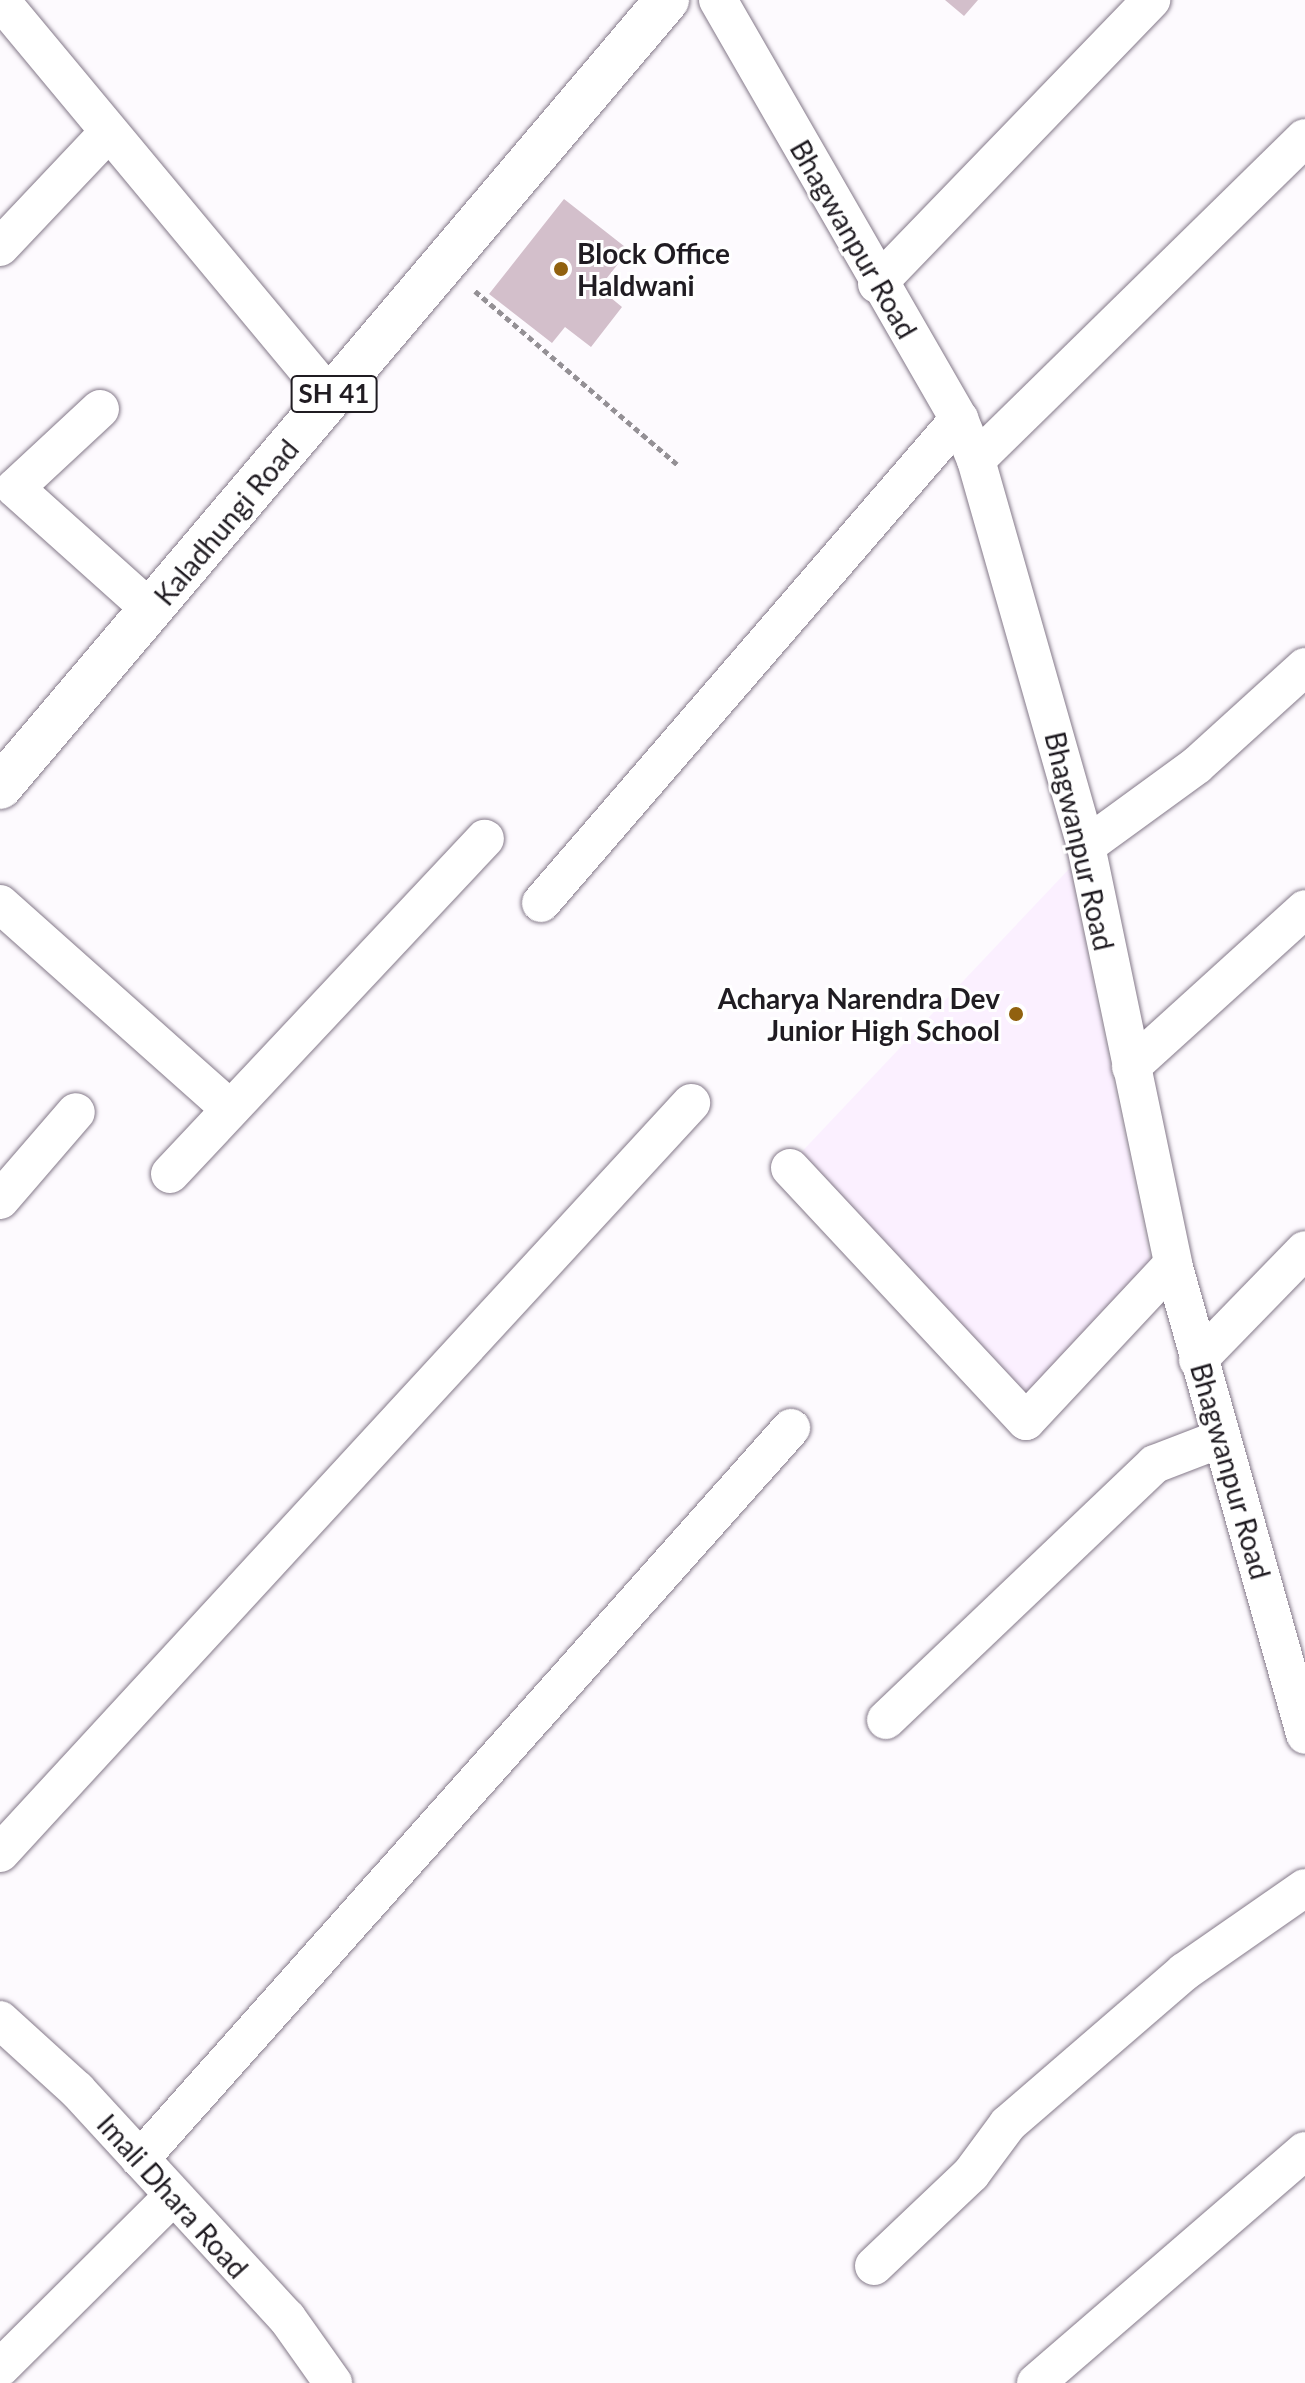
<!DOCTYPE html>
<html>
<head>
<meta charset="utf-8">
<style>
	body { margin:0 }
	#map { position:relative; width:1305px; height:2383px; overflow:hidden; background:#fdfafe; font-family:Lato,sans-serif }
	div>[style] { position:absolute }
	.built>* { inset:0; background:#fbf0ff }
	.building>* { inset:0; background:#d3bfcb }
	.path>* { height:5px; margin-top:-2.5px; transform-origin:0; background:repeating-linear-gradient(90deg,#949095 0 6px,transparent 0 10px) }
	.roads { filter:drop-shadow(0 0 2px #847989) drop-shadow(0 0 2px #847989) }
	.minor>* { height:38px; margin:-19px; padding:0 19px; transform-origin:19px; border-radius:19px; background:#fff }
	.major>* { height:44px; margin:-22px; padding:0 22px; transform-origin:22px; border-radius:22px; background:#fff }
	.dots>* { width:22px; height:22px; translate:-50% -50%; box-sizing:border-box; border:4px solid #fff; border-radius:50% }
	span { translate:-50% -50%; white-space:nowrap; text-align:center; line-height:1.15; -webkit-text-stroke:6px #fff; paint-order:stroke }
	.shield-label span { padding:2px 6px; background:#fff; border:2px solid; border-radius:6px; -webkit-text-stroke-width:0 }
	.shield-label { font-size:26px; color:#201c22; font-weight:700 }
	.street-label { font-size:28px; color:#201c22 }
	.poi-label { font-size:28px; color:#201c22; font-weight:700 }
	.left { translate:0 -50%; text-align:left }
	.right { translate:-100% -50%; text-align:right }
</style>
</head>
<body>
<div id="map">
	<div class="built">
		<div style="clip-path:polygon(1070px 868px,1152px 1269px,1026px 1405px,793px 1161px)"></div>
	</div>
	<div class="building">
		<div style="clip-path:polygon(945px 0,978px 0,964px 16px)"></div>
		<div style="clip-path:polygon(564px 199px,629px 250px,599px 288px,622px 307px,591px 347px,565px 327px,552px 343px,489px 294px)"></div>
	</div>
	<div class="path">
		<div style="left:475px;top:291px;width:266px;rotate:40.6deg"></div>
	</div>
	<div class="roads">
		<div class="minor">
			<div style="left:0;top:0;width:518px;rotate:50.25deg"></div>
			<div style="left:718px;top:0;width:483px;rotate:60.1deg"></div>
			<div style="left:959px;top:419px;width:44px;rotate:67.5deg"></div>
			<div style="left:976px;top:460px;width:401px;rotate:74.1deg"></div>
			<div style="left:1086px;top:846px;width:427px;rotate:78.2deg"></div>
			<div style="left:1173px;top:1264px;width:489px;rotate:74.3deg"></div>
			<div style="left:0;top:247px;width:154px;rotate:-46.6deg"></div>
			<div style="left:877px;top:284px;width:395px;rotate:-46deg"></div>
			<div style="left:100px;top:409px;width:116px;rotate:137.1deg"></div>
			<div style="left:15px;top:488px;width:183px;rotate:41.9deg"></div>
			<div style="left:976px;top:460px;width:460px;rotate:-44.4deg"></div>
			<div style="left:1086px;top:846px;width:137px;rotate:-36.1deg"></div>
			<div style="left:1197px;top:765px;width:146px;rotate:-42.2deg"></div>
			<div style="left:541px;top:903px;width:640px;rotate:-49.18deg"></div>
			<div style="left:0;top:904px;width:305px;rotate:41.7deg"></div>
			<div style="left:1131px;top:1067px;width:235px;rotate:-42.2deg"></div>
			<div style="left:790px;top:1168px;width:346px;rotate:47deg"></div>
			<div style="left:1026px;top:1421px;width:215px;rotate:-46.9deg"></div>
			<div style="left:170px;top:1174px;width:460px;rotate:-46.8deg"></div>
			<div style="left:0;top:1200px;width:116px;rotate:-49.2deg"></div>
			<div style="left:1198px;top:1360px;width:153px;rotate:-45.8deg"></div>
			<div style="left:886px;top:1720px;width:371px;rotate:-43.6deg"></div>
			<div style="left:1155px;top:1464px;width:70px;rotate:-21deg"></div>
			<div style="left:0;top:1853px;width:1020px;rotate:-47.34deg"></div>
			<div style="left:0;top:2020px;width:104px;rotate:42.3deg"></div>
			<div style="left:77px;top:2090px;width:310px;rotate:47.4deg"></div>
			<div style="left:287px;top:2318px;width:80px;rotate:54.7deg"></div>
			<div style="left:140px;top:2159px;width:979px;rotate:-48.31deg"></div>
			<div style="left:874px;top:2266px;width:134px;rotate:-43.5deg"></div>
			<div style="left:971px;top:2174px;width:62px;rotate:-53.5deg"></div>
			<div style="left:1008px;top:2124px;width:233px;rotate:-40.8deg"></div>
			<div style="left:1184px;top:1972px;width:147px;rotate:-34.8deg"></div>
			<div style="left:0;top:2368px;width:241px;rotate:-44.8deg"></div>
			<div style="left:1036px;top:2383px;width:355px;rotate:-40.8deg"></div>
		</div>
		<div class="major">
			<div style="left:0;top:787px;width:1032px;rotate:-49.72deg"></div>
		</div>
	</div>
	<div class="dots">
		<div style="left:561px;top:269px;background:#91610f"></div>
		<div style="left:1016px;top:1014px;background:#91610f"></div>
	</div>
	<div class="shield-label">
		<span style="left:334px;top:394px">SH 41</span>
	</div>
	<div class="street-label">
		<span style="left:854px;top:239px;rotate:60deg">Bhagwanpur Road</span>
		<span style="left:226px;top:522px;rotate:-50deg">Kaladhungi Road</span>
		<span style="left:1080px;top:841px;rotate:77deg">Bhagwanpur Road</span>
		<span style="left:1231px;top:1471px;rotate:74deg">Bhagwanpur Road</span>
		<span style="left:173px;top:2196px;rotate:48deg">Imali Dhara Road</span>
	</div>
	<div class="poi-label">
		<span class="left" style="left:577px;top:269px">Block Office<br>Haldwani</span>
		<span class="right" style="left:1000px;top:1014px">Acharya Narendra Dev<br>Junior High School</span>
	</div>
</div>
</body>
</html>
